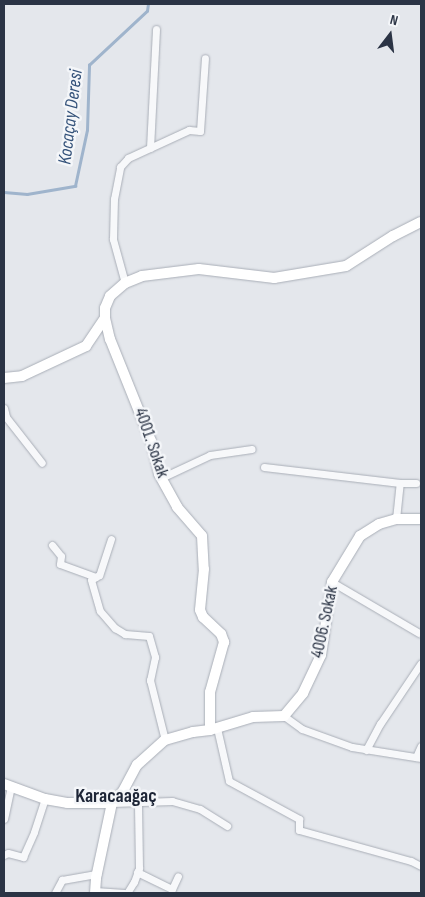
<!DOCTYPE html>
<html>
<head>
<meta charset="utf-8">
<style>
	body { margin:0 }
	#map { position:relative; width:425px; height:897px; overflow:hidden; background:#e4e7ec; font-family:"Sofia Sans Condensed",sans-serif }
	div>[style] { position:absolute }
	.stream>* { height:2.5px; margin:-1.25px; padding:0 1.25px; transform-origin:1.25px; border-radius:1.25px; background:#9fb4cc }
	.roads { filter:drop-shadow(0 0 1px #a9aeb7) drop-shadow(0 0 1px #a9aeb7) }
	.street>* { height:7px; margin:-3.5px; padding:0 3.5px; transform-origin:3.5px; border-radius:3.5px; background:#f7f8fa }
	.secondary>* { height:10px; margin:-5px; padding:0 5px; transform-origin:5px; border-radius:5px; background:#fff }
	span { translate:-50% -50%; white-space:nowrap; text-align:center; line-height:1.15; -webkit-text-stroke:5px #f4f6f9; paint-order:stroke }
	.street-label { font-size:18px; color:#2b3445 }
	.water-label { font-size:19px; color:#34527a; font-style:italic }
	.quarter-label { font-size:20px; color:#1d2536; font-weight:700 }
	.frame { position:absolute; inset:0; border:5px solid #2b3445; pointer-events:none }
	.north { position:absolute; left:365px; top:10px; width:50px; height:50px; -webkit-text-stroke:4px #f4f6f9; paint-order:stroke; rotate:15deg; font-size:14px; font-weight:700; line-height:20px; text-align:center; color:#2b3445 }
	.north::after { content:''; display:block; margin:auto; width:18px; height:22px; background:#2b3445; clip-path:polygon(50% 0,100% 100%,50% 72%,0 100%) }
</style>
</head>
<body>
<div id="map">
	<div class="stream">
		<div style="left:4px;top:192px;width:23px;rotate:5deg"></div>
		<div style="left:27px;top:194px;width:49px;rotate:-9.5deg"></div>
		<div style="left:75px;top:186px;width:57px;rotate:-77.9deg"></div>
		<div style="left:87px;top:130px;width:65px;rotate:-88.2deg"></div>
		<div style="left:89px;top:65px;width:79px;rotate:-43deg"></div>
		<div style="left:147px;top:11px;width:7px;rotate:-82deg"></div>
	</div>
	<div class="roads">
		<div class="street">
			<div style="left:150px;top:148px;width:119px;rotate:-87.1deg"></div>
			<div style="left:125px;top:283px;width:46px;rotate:-105.3deg"></div>
			<div style="left:113px;top:239px;width:40px;rotate:-88.6deg"></div>
			<div style="left:114px;top:199px;width:33px;rotate:-79deg"></div>
			<div style="left:120px;top:167px;width:12px;rotate:-48deg"></div>
			<div style="left:128px;top:158px;width:67px;rotate:-24.7deg"></div>
			<div style="left:189px;top:130px;width:11px;rotate:5deg"></div>
			<div style="left:200px;top:131px;width:73px;rotate:-86.1deg"></div>
			<div style="left:4px;top:408px;width:9px;rotate:77deg"></div>
			<div style="left:6px;top:417px;width:58px;rotate:52deg"></div>
			<div style="left:264px;top:467px;width:137px;rotate:6.7deg"></div>
			<div style="left:400px;top:483px;width:16px"></div>
			<div style="left:161px;top:478px;width:54px;rotate:-25.1deg"></div>
			<div style="left:210px;top:455px;width:42px;rotate:-8.1deg"></div>
			<div style="left:396px;top:519px;width:36px;rotate:-84deg"></div>
			<div style="left:111px;top:539px;width:38px;rotate:108deg"></div>
			<div style="left:99px;top:575px;width:9px;rotate:148deg"></div>
			<div style="left:91px;top:580px;width:32px;rotate:74deg"></div>
			<div style="left:100px;top:611px;width:23px;rotate:49deg"></div>
			<div style="left:115px;top:628px;width:12px;rotate:31deg"></div>
			<div style="left:125px;top:634px;width:24px;rotate:5deg"></div>
			<div style="left:149px;top:636px;width:22px;rotate:74deg"></div>
			<div style="left:155px;top:657px;width:24px;rotate:102deg"></div>
			<div style="left:150px;top:680px;width:62px;rotate:76deg"></div>
			<div style="left:52px;top:545px;width:14px;rotate:51deg"></div>
			<div style="left:61px;top:556px;width:8px;rotate:97deg"></div>
			<div style="left:60px;top:564px;width:38px;rotate:20deg"></div>
			<div style="left:332px;top:582px;width:101px;rotate:30.4deg"></div>
			<div style="left:284px;top:716px;width:22px;rotate:36deg"></div>
			<div style="left:302px;top:729px;width:53px;rotate:19.8deg"></div>
			<div style="left:352px;top:747px;width:70px;rotate:9.1deg"></div>
			<div style="left:217px;top:728px;width:54px;rotate:77.2deg"></div>
			<div style="left:229px;top:781px;width:80px;rotate:28.5deg"></div>
			<div style="left:299px;top:819px;width:11px;rotate:90deg"></div>
			<div style="left:299px;top:830px;width:116px;rotate:15.5deg"></div>
			<div style="left:411px;top:861px;width:11px;rotate:27deg"></div>
			<div style="left:366px;top:750px;width:30px;rotate:-62deg"></div>
			<div style="left:380px;top:724px;width:73px;rotate:-56.1deg"></div>
			<div style="left:416px;top:757px;width:12px;rotate:-66deg"></div>
			<div style="left:112px;top:803px;width:60px;rotate:-1.9deg"></div>
			<div style="left:172px;top:801px;width:29px;rotate:16deg"></div>
			<div style="left:200px;top:809px;width:32px;rotate:32deg"></div>
			<div style="left:4px;top:819px;width:33px;rotate:-78deg"></div>
			<div style="left:4px;top:855px;width:4px;rotate:-27deg"></div>
			<div style="left:8px;top:853px;width:16px;rotate:15deg"></div>
			<div style="left:23px;top:857px;width:27px;rotate:-66deg"></div>
			<div style="left:34px;top:832px;width:35px;rotate:-72deg"></div>
			<div style="left:137px;top:872px;width:39px;rotate:26deg"></div>
			<div style="left:172px;top:889px;width:14px;rotate:-65deg"></div>
			<div style="left:95px;top:891px;width:29px;rotate:4deg"></div>
			<div style="left:55px;top:893px;width:15px;rotate:-62deg"></div>
			<div style="left:62px;top:880px;width:36px;rotate:-10deg"></div>
			<div style="left:127px;top:893px;width:13px;rotate:-58deg"></div>
			<div style="left:134px;top:882px;width:15px;rotate:-70deg"></div>
			<div style="left:139px;top:868px;width:66px;rotate:-90.9deg"></div>
		</div>
		<div class="secondary">
			<div style="left:105px;top:318px;width:22px;rotate:77deg"></div>
			<div style="left:110px;top:339px;width:110px;rotate:68.1deg"></div>
			<div style="left:151px;top:441px;width:34px;rotate:76deg"></div>
			<div style="left:159px;top:474px;width:38px;rotate:61deg"></div>
			<div style="left:177px;top:507px;width:38px;rotate:49deg"></div>
			<div style="left:202px;top:536px;width:33px;rotate:87deg"></div>
			<div style="left:204px;top:569px;width:41px;rotate:95.6deg"></div>
			<div style="left:200px;top:610px;width:8px;rotate:67deg"></div>
			<div style="left:203px;top:617px;width:25px;rotate:43deg"></div>
			<div style="left:221px;top:634px;width:9px;rotate:69deg"></div>
			<div style="left:224px;top:642px;width:52px;rotate:105.6deg"></div>
			<div style="left:210px;top:692px;width:38px;rotate:90deg"></div>
			<div style="left:4px;top:378px;width:18px;rotate:-6deg"></div>
			<div style="left:22px;top:376px;width:71px;rotate:-25.1deg"></div>
			<div style="left:86px;top:346px;width:34px;rotate:-56deg"></div>
			<div style="left:105px;top:318px;width:10px;rotate:-90deg"></div>
			<div style="left:105px;top:308px;width:13px;rotate:-67deg"></div>
			<div style="left:110px;top:296px;width:20px;rotate:-41deg"></div>
			<div style="left:125px;top:283px;width:18px;rotate:-22deg"></div>
			<div style="left:142px;top:276px;width:57px;rotate:-7deg"></div>
			<div style="left:199px;top:269px;width:76px;rotate:6.8deg"></div>
			<div style="left:274px;top:278px;width:73px;rotate:-9.5deg"></div>
			<div style="left:346px;top:266px;width:56px;rotate:-32.6deg"></div>
			<div style="left:393px;top:236px;width:31px;rotate:-27deg"></div>
			<div style="left:4px;top:784px;width:44px;rotate:20.1deg"></div>
			<div style="left:45px;top:799px;width:22px;rotate:10deg"></div>
			<div style="left:67px;top:803px;width:45px"></div>
			<div style="left:95px;top:893px;width:15px;rotate:-86deg"></div>
			<div style="left:96px;top:878px;width:77px;rotate:-78deg"></div>
			<div style="left:112px;top:803px;width:16px;rotate:-47deg"></div>
			<div style="left:123px;top:791px;width:30px;rotate:-62deg"></div>
			<div style="left:137px;top:765px;width:38px;rotate:-42deg"></div>
			<div style="left:165px;top:740px;width:29px;rotate:-16deg"></div>
			<div style="left:193px;top:732px;width:17px;rotate:-7deg"></div>
			<div style="left:210px;top:730px;width:45px;rotate:-16.8deg"></div>
			<div style="left:253px;top:717px;width:31px;rotate:-2deg"></div>
			<div style="left:284px;top:716px;width:30px;rotate:-50deg"></div>
			<div style="left:303px;top:693px;width:42px;rotate:-64.7deg"></div>
			<div style="left:321px;top:655px;width:74px;rotate:-81.4deg"></div>
			<div style="left:332px;top:582px;width:54px;rotate:-58.7deg"></div>
			<div style="left:360px;top:536px;width:22px;rotate:-32deg"></div>
			<div style="left:379px;top:524px;width:18px;rotate:-16deg"></div>
			<div style="left:396px;top:519px;width:25px"></div>
		</div>
	</div>
	<div class="street-label">
		<span style="left:151px;top:443px;rotate:71deg">4001. Sokak</span>
		<span style="left:325px;top:622px;rotate:-78deg">4006. Sokak</span>
	</div>
	<div class="water-label">
		<span style="left:71px;top:117px;rotate:-83deg">Kocaçay Deresi</span>
	</div>
	<div class="quarter-label">
		<span style="left:116px;top:796px">Karacaağaç</span>
	</div>
	<div class="frame"></div>
	<div class="north">N</div>
</div>
</body>
</html>
